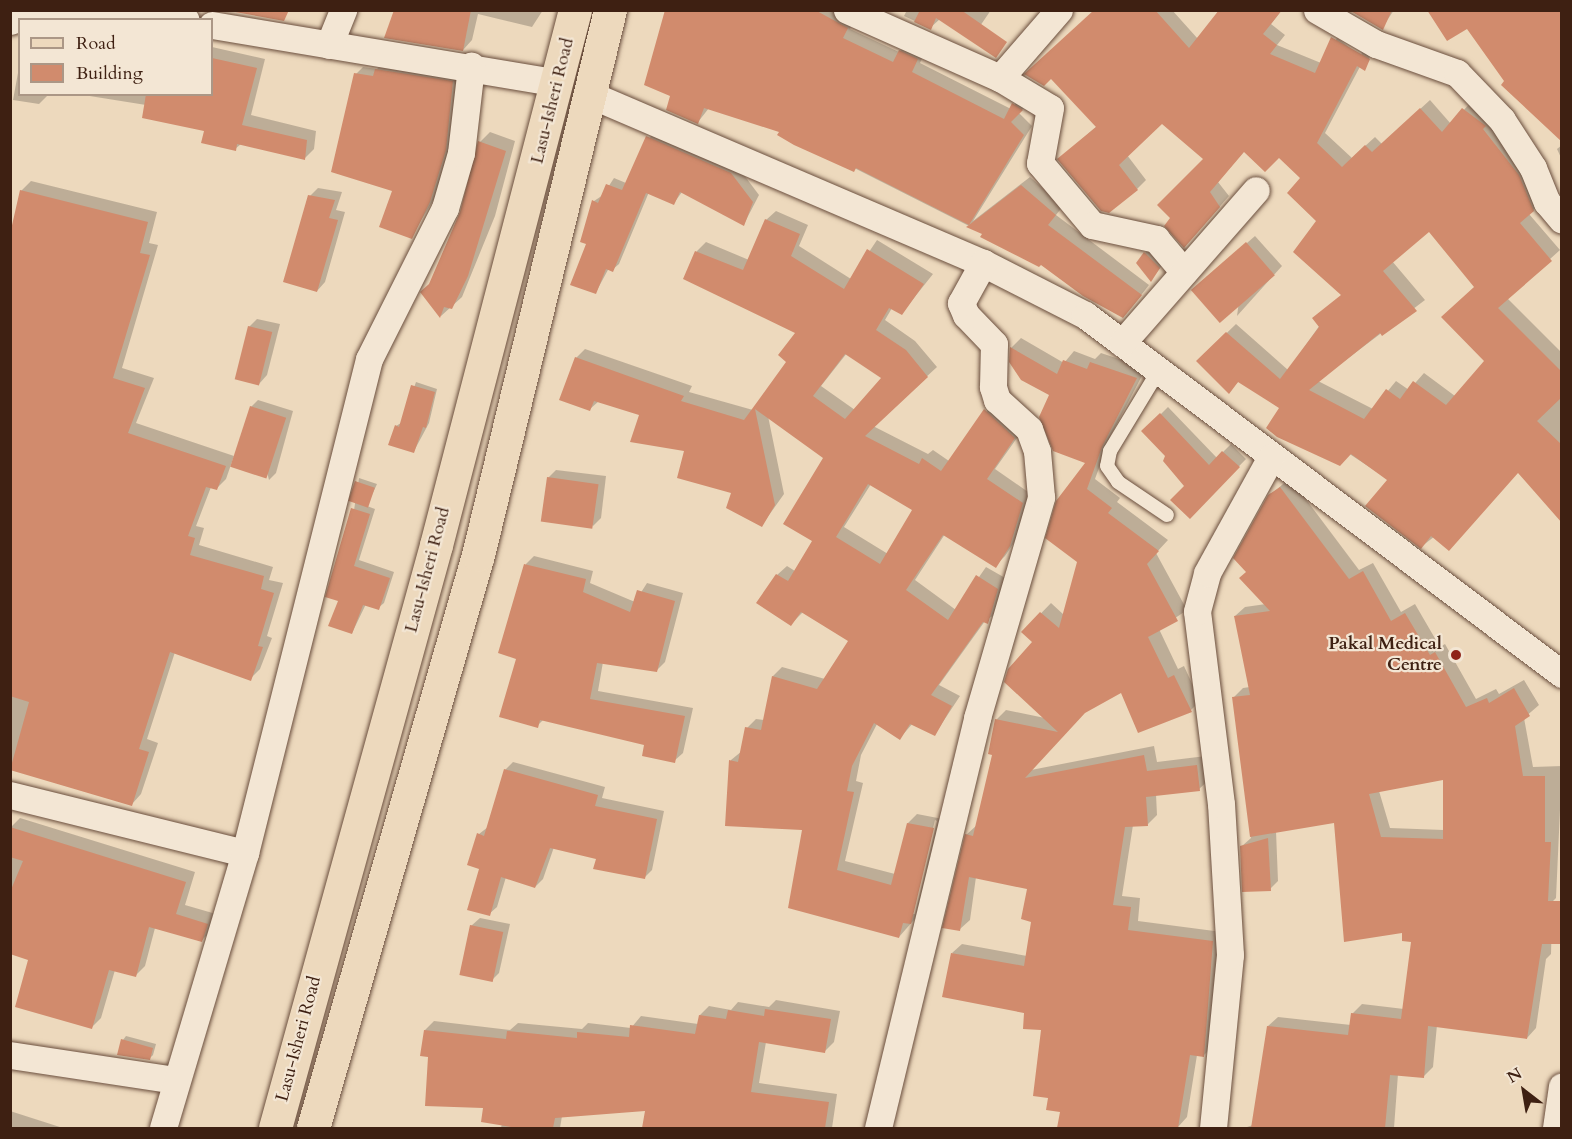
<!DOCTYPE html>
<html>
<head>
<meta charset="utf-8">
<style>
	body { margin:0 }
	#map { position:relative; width:1572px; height:1139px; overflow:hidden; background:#edd9bd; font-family:Cardo,serif }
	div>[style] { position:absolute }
	.shadow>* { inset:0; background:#0003 }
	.building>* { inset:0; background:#d18b6d; transform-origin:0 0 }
	.roads { filter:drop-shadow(0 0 2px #6a4e3d) drop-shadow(0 0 2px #6a4e3d) }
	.service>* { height:14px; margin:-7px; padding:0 7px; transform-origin:7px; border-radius:7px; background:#f3e6d4 }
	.minor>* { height:27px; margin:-13.5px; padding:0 13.5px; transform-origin:13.5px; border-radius:13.5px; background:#f3e6d4 }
	.primary>* { height:33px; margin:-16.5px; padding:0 16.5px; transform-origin:16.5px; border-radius:16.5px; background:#edd9bd }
	.dots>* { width:16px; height:16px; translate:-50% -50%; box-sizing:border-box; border:3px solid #f3e6d4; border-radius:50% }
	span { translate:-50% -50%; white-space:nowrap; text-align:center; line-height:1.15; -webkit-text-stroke:4.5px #f3e6d4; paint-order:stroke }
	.street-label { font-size:18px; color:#3e2012 }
	.poi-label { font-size:18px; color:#3e2012; font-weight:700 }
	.right { translate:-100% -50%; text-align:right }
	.frame { position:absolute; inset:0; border:12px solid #3e2012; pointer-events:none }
	.legend { position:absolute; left:18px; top:18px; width:195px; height:78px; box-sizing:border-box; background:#f3e6d4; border:2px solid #ab9786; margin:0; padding:8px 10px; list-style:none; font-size:18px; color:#3e2012 }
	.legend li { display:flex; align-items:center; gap:12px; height:30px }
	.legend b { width:30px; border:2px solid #ab9786 }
	.north { position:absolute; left:1494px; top:1061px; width:60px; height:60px; -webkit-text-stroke:4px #f3e6d4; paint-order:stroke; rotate:329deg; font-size:16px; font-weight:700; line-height:24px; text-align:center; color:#3e2012 }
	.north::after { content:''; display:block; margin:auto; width:21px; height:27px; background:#3e2012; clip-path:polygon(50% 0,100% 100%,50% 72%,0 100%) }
</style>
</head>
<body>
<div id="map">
	<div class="shadow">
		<div style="clip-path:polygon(403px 10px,543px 10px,532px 27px,478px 14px,472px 40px,463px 50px)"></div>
		<div style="clip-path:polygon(667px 10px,840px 10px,855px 19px,850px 29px,899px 52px,909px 42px,926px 50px,920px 63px,1011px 109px,1022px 96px,1030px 101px,1019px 113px,1032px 126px,973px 221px,1030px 177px,1063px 206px,1056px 215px,1149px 285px,1131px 308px,781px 131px,709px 108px,698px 122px,672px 95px)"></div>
		<div style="clip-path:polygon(907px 10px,991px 10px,978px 29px,940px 19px,930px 28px,904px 16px)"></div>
		<div style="clip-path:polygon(evenodd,1095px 10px,1172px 10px,1198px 39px,1221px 10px,1282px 10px,1271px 24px,1285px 35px,1277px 45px,1321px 63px,1337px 38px,1362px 57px,1361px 48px,1371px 54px,1367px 63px,1364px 59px,1325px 133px,1352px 158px,1375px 137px,1382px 144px,1430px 100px,1451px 124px,1473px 100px,1543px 201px,1529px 214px,1560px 250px,1507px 298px,1562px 353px,1562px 507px,1518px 471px,1421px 547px,1389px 480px,1239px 381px,1229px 391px,1198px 361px,1236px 324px,1288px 370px,1342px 294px,1302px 178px,1279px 156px,1244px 151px,1218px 182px,1229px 196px,1193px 237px,1205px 159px,1162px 122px,1127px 155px,1146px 180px,1137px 189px,1059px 159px,1097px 126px,1095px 10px,1429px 229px,1476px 287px,1486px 361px,1455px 396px,1424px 373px,1409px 390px,1396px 381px,1373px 409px,1318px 381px,1425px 300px,1392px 261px,1429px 229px)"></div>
		<div style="clip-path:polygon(1350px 10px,1394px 10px,1382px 28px)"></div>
		<div style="clip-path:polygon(212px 47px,265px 59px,251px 115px,316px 131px,314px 149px,304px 159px,241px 144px,235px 149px,206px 130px,146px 105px,77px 94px,212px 94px)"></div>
		<div style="clip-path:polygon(20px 62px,20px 94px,49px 94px,39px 104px,13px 100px)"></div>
		<div style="clip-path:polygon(384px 62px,460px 75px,452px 141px,437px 194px,411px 237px,356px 74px,363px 67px,377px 69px)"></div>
		<div style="clip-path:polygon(654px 130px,738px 167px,759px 195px,744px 224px,682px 192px,674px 203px,649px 192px,619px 264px,612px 270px,609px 268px,596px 292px,588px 243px,582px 241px,594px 201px,603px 195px,614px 178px,626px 183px)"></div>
		<div style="clip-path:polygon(490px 132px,515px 141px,495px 216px,462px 297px,441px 316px,430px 284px,462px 213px,480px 142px)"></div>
		<div style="clip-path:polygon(1562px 145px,1562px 160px,1557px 149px)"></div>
		<div style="clip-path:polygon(31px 181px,157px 212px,149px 243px,158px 245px,122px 368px,154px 378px,136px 423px,234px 456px,226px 479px,216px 489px,211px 487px,196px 526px,204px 528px,199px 545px,273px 567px,269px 580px,283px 583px,267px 636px,272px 638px,260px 669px,250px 679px,175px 652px,147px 739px,158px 743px,141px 794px,132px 804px,10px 768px,21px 191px)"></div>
		<div style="clip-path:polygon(318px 188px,342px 192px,336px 210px,345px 212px,325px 282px,317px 291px,310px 196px)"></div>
		<div style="clip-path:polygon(evenodd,776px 211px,808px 225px,799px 246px,851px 279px,877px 240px,933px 274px,902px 313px,892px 308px,885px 320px,915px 341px,937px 367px,873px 426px,928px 454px,933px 450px,949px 461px,995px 401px,1024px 428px,995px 469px,1031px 494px,1019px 535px,1005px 556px,995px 566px,945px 534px,915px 580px,956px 610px,986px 567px,1007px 579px,997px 613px,985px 621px,939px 685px,960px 696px,935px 734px,913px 723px,900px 738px,877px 724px,861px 755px,856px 781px,863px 783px,845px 861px,895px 874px,908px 823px,917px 814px,943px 819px,920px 913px,899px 937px,790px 907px,804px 829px,727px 824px,731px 760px,742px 751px,747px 728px,756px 719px,764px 720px,773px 676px,782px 667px,825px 679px,850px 641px,803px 612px,791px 624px,777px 575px,787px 566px,795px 571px,814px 541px,825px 458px,768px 416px,784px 494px,762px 525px,733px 492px,641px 414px,599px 401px,590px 409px,576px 358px,585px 349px,692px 386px,689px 392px,753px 410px,788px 362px,798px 332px,685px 278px,697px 251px,706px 242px,749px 260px,766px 220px,776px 211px,847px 353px,883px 378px,855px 410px,821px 386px,847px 353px,776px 211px,871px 484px,914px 510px,888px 554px,844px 527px,871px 484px,776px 211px,935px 820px,937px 821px,915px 914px,912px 914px,935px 820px)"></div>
		<div style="clip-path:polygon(1255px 236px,1282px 266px,1237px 316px,1247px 243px)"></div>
		<div style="clip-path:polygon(1153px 245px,1167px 259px,1151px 280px,1145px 253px)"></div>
		<div style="clip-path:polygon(257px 319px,280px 324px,267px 375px,259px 384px,249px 327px)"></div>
		<div style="clip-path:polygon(1021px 338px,1064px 363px,1074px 351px,1095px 359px,1101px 353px,1146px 368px,1111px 435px,1095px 479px,1120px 498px,1117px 502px,1168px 540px,1156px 553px,1187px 610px,1159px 629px,1178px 669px,1184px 666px,1200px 701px,1191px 710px,1122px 690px,1085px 711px,1031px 770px,1154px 746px,1157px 762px,1206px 756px,1209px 780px,1199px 789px,1156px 794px,1157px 815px,1147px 825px,1133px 825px,1122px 896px,1140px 898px,1138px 921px,1222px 932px,1213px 1046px,1204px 1055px,1197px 1055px,1187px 1117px,1178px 1127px,1150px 1123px,1149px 1128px,1059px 1128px,1061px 1111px,1050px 1097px,1043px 1029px,952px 953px,962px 944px,1027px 956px,1032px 920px,1029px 888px,976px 877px,970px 920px,960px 929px,966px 835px,977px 825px,993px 753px,996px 720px,1006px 710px,1045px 718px,1035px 642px,1023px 632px,1051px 603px,1064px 615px,1079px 562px,1088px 462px,1051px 394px,1011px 348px)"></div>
		<div style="clip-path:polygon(416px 382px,437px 389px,429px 423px,414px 451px,396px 426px,401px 423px)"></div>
		<div style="clip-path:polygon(258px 400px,293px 411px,276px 473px,269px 480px,251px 407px)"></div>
		<div style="clip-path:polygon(1168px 407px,1217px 458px,1231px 444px,1246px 459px,1190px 517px,1186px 486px,1167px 456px,1144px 431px)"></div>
		<div style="clip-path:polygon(556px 470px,606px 476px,601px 518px,593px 526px,548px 478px)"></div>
		<div style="clip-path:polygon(359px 478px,377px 484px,367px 506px,375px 509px,359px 560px,394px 572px,384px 603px,378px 608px,366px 604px,352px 633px,340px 600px)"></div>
		<div style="clip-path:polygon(evenodd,1290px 478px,1359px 570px,1373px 563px,1401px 612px,1415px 604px,1440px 647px,1445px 644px,1476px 699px,1496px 689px,1499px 694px,1524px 680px,1539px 705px,1524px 718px,1533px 767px,1562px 766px,1556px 898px,1547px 907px,1552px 917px,1551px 954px,1546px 959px,1536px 1028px,1527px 1038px,1437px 1025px,1433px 1067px,1423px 1077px,1398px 1074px,1394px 1128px,1244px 1128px,1253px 1125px,1268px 1026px,1278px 1017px,1351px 1025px,1352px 1014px,1362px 1004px,1404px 1009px,1413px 941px,1335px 821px,1276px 831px,1278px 881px,1270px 889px,1242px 846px,1251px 838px,1233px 698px,1243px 688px,1250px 687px,1235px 616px,1245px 607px,1266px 604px,1247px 571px,1269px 496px,1290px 478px,1444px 778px,1444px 830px,1390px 828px,1379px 791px,1444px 778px)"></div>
		<div style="clip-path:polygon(534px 556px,593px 571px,590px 583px,635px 602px,647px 583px,683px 593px,665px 662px,656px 671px,603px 662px,598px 691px,693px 708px,683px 753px,674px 761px,646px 744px,544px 719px,537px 726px,517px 658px,526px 564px)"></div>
		<div style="clip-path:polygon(513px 762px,605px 787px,602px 798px,664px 811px,652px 870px,644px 878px,597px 858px,554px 847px,543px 879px,535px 887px,506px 877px,497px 907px,489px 914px,479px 834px,488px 827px,505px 770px)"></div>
		<div style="clip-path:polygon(20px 818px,195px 872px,185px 905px,216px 914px,211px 931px,202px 940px,155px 928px,145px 966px,135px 976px,115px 970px,101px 1018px,92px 1027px,30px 959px,10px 952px,10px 828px)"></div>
		<div style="clip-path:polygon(480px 918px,510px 924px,499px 973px,491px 981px,471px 926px)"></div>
		<div style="clip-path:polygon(776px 1000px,840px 1011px,834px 1042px,825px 1051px,766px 1042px,759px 1083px,837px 1094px,832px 1128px,644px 1128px,647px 1109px,562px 1116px,560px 1128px,501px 1128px,502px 1123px,430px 1056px,425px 1030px,434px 1021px,510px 1030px,518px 1023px,582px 1029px,588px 1023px,631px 1028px,641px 1016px,698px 1024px,700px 1015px,709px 1006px,731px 1010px,738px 1002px,769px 1007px)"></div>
		<div style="clip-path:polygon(126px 1036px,156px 1044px,153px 1055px,149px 1059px,123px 1040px)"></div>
		<div style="clip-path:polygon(10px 1111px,63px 1128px,10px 1128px)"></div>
	</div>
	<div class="building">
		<div style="clip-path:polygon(224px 10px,289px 10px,284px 21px)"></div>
		<div style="clip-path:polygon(394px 10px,471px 10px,463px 51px,384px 38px)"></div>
		<div style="clip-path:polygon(665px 10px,815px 10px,848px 28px,843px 38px,893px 62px,899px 50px,918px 59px,912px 72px,1004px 119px,1012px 103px,1023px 110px,1011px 122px,1024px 135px,969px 225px,1021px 185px,1056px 215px,1048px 225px,1142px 295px,1123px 318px,1083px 296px,1041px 265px,1039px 267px,980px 237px,982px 234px,966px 227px,969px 225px,856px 168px,854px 172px,794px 145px,777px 135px,779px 132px,704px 108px,698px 124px,666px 110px,670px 96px,644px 85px)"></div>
		<div style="clip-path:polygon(920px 10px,961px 10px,1007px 42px,996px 58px,936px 18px,931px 30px,914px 22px)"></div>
		<div style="clip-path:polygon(evenodd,1094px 10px,1155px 10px,1189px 48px,1219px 10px,1282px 10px,1263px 34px,1277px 45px,1270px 54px,1315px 73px,1331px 37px,1370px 59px,1365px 71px,1357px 66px,1317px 143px,1342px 167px,1365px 145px,1372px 152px,1420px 108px,1442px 132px,1462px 108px,1486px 126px,1483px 129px,1519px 175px,1534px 211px,1520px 223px,1552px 261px,1498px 308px,1562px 372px,1562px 397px,1537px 421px,1562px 445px,1562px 523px,1518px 473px,1449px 551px,1431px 536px,1421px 549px,1365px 506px,1387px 480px,1351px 454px,1340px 466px,1277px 437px,1266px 428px,1279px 408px,1238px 382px,1229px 394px,1196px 361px,1226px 332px,1280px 379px,1319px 327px,1312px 318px,1341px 295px,1293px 252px,1316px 221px,1287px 193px,1300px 178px,1279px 158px,1265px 172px,1244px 152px,1210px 192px,1220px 207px,1184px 248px,1164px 226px,1170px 218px,1157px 205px,1203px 159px,1162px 124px,1119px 165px,1138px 190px,1109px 213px,1101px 211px,1057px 159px,1096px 127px,1051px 79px,1044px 86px,1024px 74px,1094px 10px,1429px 232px,1474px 287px,1441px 317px,1484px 361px,1446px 405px,1413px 381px,1400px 399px,1386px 389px,1364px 419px,1309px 390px,1380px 333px,1382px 336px,1417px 311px,1383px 271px,1429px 232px)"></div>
		<div style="clip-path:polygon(1349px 10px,1392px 10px,1383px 30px)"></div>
		<div style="clip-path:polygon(1427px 10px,1562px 10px,1562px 142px,1501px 85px,1504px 81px,1467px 29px,1447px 41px)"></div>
		<div style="clip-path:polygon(212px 58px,257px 68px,242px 125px,307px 140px,305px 160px,237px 144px,236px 151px,201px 143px,204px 131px,142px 118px,146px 94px,212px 94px)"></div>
		<div style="clip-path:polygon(375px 69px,453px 81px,446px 150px,430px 202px,412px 239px,379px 227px,392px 191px,331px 172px,354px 73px,373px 76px)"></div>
		<div style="clip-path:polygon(646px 136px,731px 173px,753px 202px,744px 226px,680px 192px,674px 205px,646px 193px,613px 272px,606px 269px,596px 294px,570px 285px,586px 244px,580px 242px,592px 200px,598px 203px,606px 184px,622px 190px)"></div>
		<div style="clip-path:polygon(478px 141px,506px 151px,468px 276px,452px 309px,444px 307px,440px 318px,420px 292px,429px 284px,460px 212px)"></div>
		<div style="clip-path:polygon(20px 190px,148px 222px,140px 253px,150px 255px,113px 378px,145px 388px,128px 433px,226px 466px,217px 490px,206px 487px,188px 536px,195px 538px,190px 555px,264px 576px,261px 589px,274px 593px,258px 646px,263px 647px,251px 681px,170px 652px,139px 749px,149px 752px,132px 806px,10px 770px,29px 702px,10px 696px,10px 234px)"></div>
		<div style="clip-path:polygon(308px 195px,335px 200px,329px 218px,338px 220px,317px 292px,283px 282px)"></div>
		<div style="clip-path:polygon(evenodd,765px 219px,800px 234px,791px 256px,844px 289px,867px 249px,924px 284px,902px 315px,889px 308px,876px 330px,906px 350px,928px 377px,865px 436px,919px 464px,922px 458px,941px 471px,984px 409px,1015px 438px,987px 479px,1023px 503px,1010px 546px,996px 568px,943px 535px,906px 590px,948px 620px,976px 575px,998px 589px,988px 624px,983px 622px,931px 695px,952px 706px,935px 736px,910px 724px,900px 740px,874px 723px,852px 766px,847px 791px,854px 792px,837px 870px,891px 885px,907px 823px,934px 828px,911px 924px,903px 923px,899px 938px,788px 908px,802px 830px,725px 826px,729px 760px,738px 762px,745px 727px,761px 730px,772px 676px,817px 689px,848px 641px,801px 612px,791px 626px,756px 603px,776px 574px,788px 581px,812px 541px,783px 524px,823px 458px,755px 409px,775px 505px,762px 527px,726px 508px,731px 493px,677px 478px,684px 451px,630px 442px,639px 415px,594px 401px,590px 411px,559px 400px,575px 357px,684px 396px,681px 401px,744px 420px,786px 362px,778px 355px,795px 333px,683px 279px,695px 251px,743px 270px,765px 219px,845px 354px,881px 378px,845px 419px,813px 396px,845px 354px,765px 219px,868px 484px,912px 510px,880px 564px,836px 537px,868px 484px)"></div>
		<div style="left:1246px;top:242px;width:44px;height:73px;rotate:49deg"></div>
		<div style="clip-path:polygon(1144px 252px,1160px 268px,1151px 282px,1136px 263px)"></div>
		<div style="left:248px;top:326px;width:25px;height:55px;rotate:14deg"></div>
		<div style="clip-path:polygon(1010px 347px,1057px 374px,1063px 360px,1087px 369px,1090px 362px,1137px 378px,1102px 447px,1087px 489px,1112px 508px,1108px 513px,1159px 551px,1147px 564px,1178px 621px,1148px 637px,1168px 678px,1174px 675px,1192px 712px,1138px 733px,1121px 693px,1085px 713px,1025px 778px,1144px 755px,1147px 771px,1197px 765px,1200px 791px,1146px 797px,1148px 826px,1125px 827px,1113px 905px,1131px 907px,1128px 930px,1213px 941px,1204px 1057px,1190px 1055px,1178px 1128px,1057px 1128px,1060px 1112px,1046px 1110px,1048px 1098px,1033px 1096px,1041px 1030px,1023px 1029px,1024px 1013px,942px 997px,951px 953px,1024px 966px,1031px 922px,1021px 919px,1027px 889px,969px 877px,960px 931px,942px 928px,965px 834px,973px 836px,992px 755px,988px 754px,995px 719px,1058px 732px,1004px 682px,1008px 669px,1032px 642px,1021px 632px,1040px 612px,1059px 628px,1077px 562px,1045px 538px,1056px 501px,1085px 463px,1053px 451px,1039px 417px,1049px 395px,1021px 380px,1009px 362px)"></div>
		<div style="clip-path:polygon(411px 385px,435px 392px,426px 428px,423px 427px,414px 453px,388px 445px,395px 425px,399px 427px)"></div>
		<div style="left:250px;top:406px;width:38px;height:64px;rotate:18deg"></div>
		<div style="clip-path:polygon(1160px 413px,1209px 465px,1222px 451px,1240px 467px,1190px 519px,1170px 500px,1184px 486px,1163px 461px,1165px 456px,1141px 431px)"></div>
		<div style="left:547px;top:477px;width:52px;height:45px;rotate:8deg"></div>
		<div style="left:355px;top:481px;width:21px;height:21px;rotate:19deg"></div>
		<div style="clip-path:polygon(evenodd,1280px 487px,1349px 579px,1363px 571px,1391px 621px,1405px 613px,1430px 655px,1435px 652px,1466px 707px,1487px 698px,1489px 703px,1514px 688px,1530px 716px,1515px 726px,1523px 776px,1545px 776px,1545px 842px,1551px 842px,1548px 901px,1562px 901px,1562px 944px,1542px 944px,1527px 1039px,1428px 1026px,1424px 1078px,1390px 1075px,1385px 1128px,1251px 1128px,1267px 1026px,1348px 1035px,1351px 1013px,1401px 1019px,1411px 942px,1402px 941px,1402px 933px,1344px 942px,1334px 823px,1250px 837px,1232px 697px,1250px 695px,1234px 616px,1270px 611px,1239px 578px,1246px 572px,1233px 558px,1268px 495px,1280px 487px,1443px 780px,1443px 839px,1381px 837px,1369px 794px,1443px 780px)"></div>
		<div style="clip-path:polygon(351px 508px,370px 514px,354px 566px,390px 578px,379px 610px,363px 605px,352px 634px,328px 626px,338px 601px,325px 597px)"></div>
		<div style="clip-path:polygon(524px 564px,586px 579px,583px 592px,630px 612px,637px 590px,675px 601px,657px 672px,597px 663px,590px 699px,685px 716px,675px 763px,642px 756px,644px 745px,540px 720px,538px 728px,499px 717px,516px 659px,498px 653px)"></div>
		<div style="clip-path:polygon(504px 769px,598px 795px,595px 806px,657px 819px,645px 879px,593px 869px,596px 859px,550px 848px,535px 888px,501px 877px,490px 916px,467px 910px,479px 869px,467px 865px,477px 833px,484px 836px)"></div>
		<div style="clip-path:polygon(10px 827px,186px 882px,176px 914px,208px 924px,202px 942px,149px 927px,136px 977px,109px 970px,92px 1029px,15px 1007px,28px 960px,10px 954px,10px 892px,23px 861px,10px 857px)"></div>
		<div style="clip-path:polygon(1268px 838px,1271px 891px,1242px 892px,1240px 846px)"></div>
		<div style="left:470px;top:925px;width:34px;height:51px;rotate:12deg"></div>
		<div style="clip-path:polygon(765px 1009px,831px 1019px,825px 1053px,759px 1042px,751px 1092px,829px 1102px,825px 1128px,642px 1128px,645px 1111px,555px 1118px,553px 1128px,518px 1128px,481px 1122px,483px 1108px,425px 1106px,428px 1057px,420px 1056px,424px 1030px,506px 1039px,507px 1031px,577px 1038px,577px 1032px,629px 1037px,630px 1025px,695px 1034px,699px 1015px,726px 1019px,728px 1010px,764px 1016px)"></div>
		<div style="clip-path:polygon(121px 1039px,153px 1048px,150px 1060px,117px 1055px)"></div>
	</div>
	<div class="roads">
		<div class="service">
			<div style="left:1159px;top:370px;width:95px;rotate:121.2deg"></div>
			<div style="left:1110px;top:451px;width:15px;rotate:101deg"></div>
			<div style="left:1107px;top:466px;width:19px;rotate:55deg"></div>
			<div style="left:1118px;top:482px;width:59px;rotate:34deg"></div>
		</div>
		<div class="minor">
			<div style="left:83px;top:10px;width:103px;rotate:5.5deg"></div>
			<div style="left:847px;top:10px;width:167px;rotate:24deg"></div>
			<div style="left:1000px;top:78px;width:58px;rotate:31deg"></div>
			<div style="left:1050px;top:108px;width:56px;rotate:100.3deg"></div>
			<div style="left:1040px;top:163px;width:81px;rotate:50deg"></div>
			<div style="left:1092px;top:225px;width:66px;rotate:12.3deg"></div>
			<div style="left:1156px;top:239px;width:43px;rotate:49.7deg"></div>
			<div style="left:1317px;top:10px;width:68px;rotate:30deg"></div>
			<div style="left:1376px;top:44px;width:86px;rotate:19.7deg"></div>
			<div style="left:1457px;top:73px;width:65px;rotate:46.2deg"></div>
			<div style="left:1502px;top:120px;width:57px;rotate:57.1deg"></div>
			<div style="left:1533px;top:168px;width:37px;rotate:68deg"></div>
			<div style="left:1547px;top:202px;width:23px;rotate:50deg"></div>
			<div style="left:10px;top:21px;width:24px;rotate:-19deg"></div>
			<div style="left:33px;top:13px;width:45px;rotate:-3.8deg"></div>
			<div style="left:212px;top:25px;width:351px;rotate:9.5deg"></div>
			<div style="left:329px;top:45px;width:38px;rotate:-68deg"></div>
			<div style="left:1000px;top:78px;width:90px;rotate:-49.1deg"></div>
			<div style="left:591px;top:95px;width:426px;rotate:23.2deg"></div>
			<div style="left:983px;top:263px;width:114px;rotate:27deg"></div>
			<div style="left:1085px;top:315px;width:597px;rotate:36.97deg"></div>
			<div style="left:1122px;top:343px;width:203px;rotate:-48.8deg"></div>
			<div style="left:10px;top:795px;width:242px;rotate:13.9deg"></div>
			<div style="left:10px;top:1055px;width:167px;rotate:8.6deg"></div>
			<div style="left:163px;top:1128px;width:287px;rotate:-73.4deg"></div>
			<div style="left:245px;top:853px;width:509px;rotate:-75.91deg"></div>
			<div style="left:369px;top:359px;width:169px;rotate:-63.3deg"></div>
			<div style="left:445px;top:208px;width:57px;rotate:-73.8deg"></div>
			<div style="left:461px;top:153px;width:88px;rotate:-83.4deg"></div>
			<div style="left:878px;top:1128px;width:422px;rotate:-76.4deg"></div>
			<div style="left:977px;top:718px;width:230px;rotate:-73.8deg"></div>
			<div style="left:1041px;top:497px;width:46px;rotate:-95deg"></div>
			<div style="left:1037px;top:451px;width:23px;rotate:-110deg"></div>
			<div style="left:1029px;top:429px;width:43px;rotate:-137.8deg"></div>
			<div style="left:997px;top:400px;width:14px;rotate:-107deg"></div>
			<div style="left:993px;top:387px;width:43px;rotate:-88.7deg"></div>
			<div style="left:994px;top:344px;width:40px;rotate:-134deg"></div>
			<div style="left:966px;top:315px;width:13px;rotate:-113deg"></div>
			<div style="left:961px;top:303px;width:46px;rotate:-61.2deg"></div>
			<div style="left:1213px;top:1128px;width:174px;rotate:-84.4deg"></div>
			<div style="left:1230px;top:955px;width:151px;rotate:-93.4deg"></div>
			<div style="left:1221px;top:804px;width:194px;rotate:-97.1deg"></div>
			<div style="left:1197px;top:611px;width:39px;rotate:-75deg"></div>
			<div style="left:1207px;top:573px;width:132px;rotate:-61.1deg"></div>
			<div style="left:1556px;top:1128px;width:42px;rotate:-81.9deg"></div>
		</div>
		<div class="primary">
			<div style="left:275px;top:1128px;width:605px;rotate:-74.56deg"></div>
			<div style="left:436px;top:545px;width:553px;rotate:-75.44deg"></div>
			<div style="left:313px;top:1128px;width:596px;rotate:-73.94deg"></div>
			<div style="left:478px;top:555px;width:561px;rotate:-76.39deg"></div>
		</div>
	</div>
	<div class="dots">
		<div style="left:1456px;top:655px;background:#8f2418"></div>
	</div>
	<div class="street-label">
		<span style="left:553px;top:101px;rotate:-76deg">Lasu-Isheri Road</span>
		<span style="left:428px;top:570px;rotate:-75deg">Lasu-Isheri Road</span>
		<span style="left:299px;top:1039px;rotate:-75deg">Lasu-Isheri Road</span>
	</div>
	<div class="poi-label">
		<span class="right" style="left:1442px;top:655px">Pakal Medical<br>Centre</span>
	</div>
	<div class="frame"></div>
	<ul class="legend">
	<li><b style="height:8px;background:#edd9bd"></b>Road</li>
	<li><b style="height:16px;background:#d18b6d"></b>Building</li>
	</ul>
	<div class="north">N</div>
</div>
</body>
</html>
